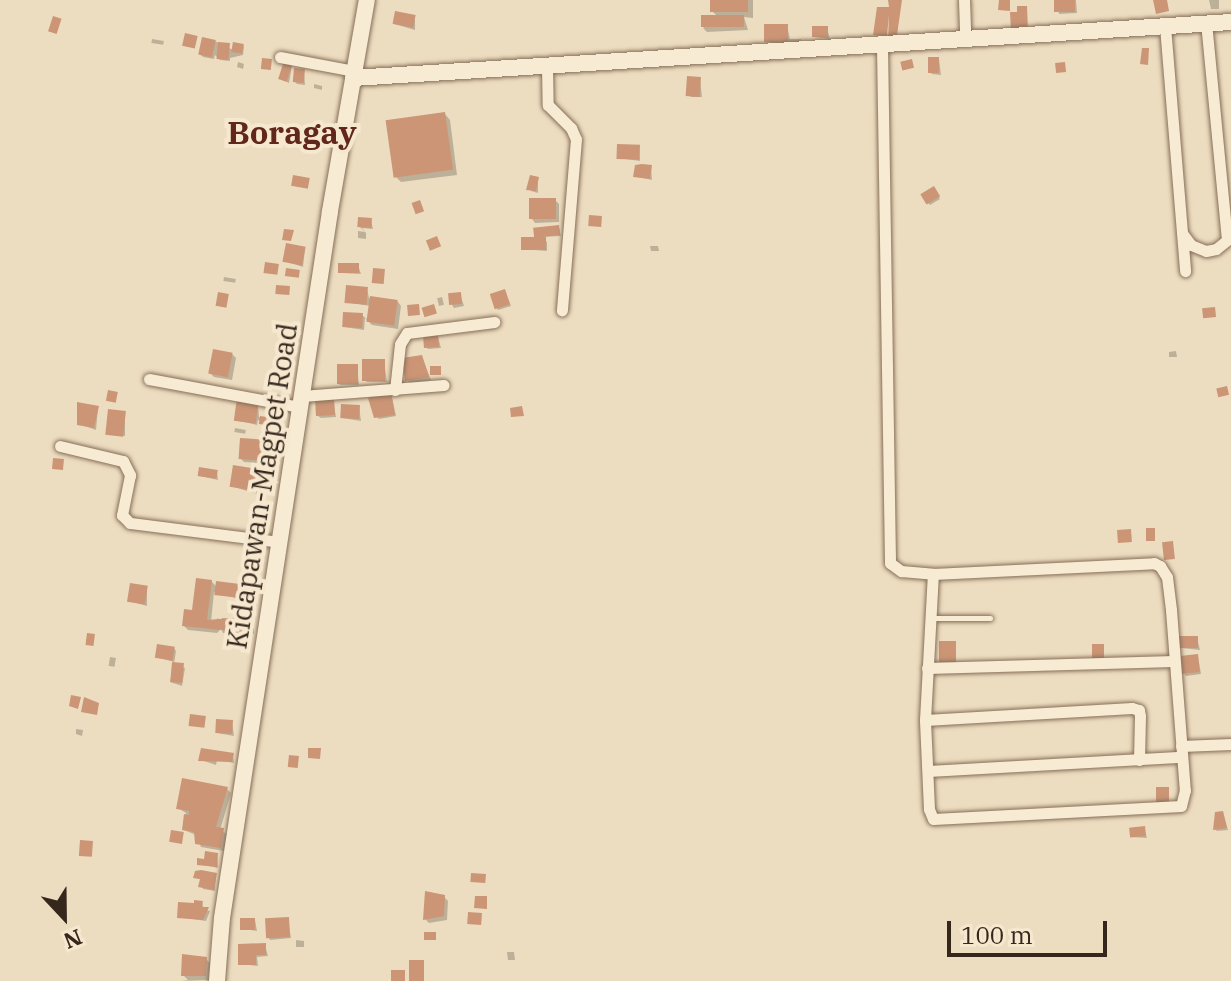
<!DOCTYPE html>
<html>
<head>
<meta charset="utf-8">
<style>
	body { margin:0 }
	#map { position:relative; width:1231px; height:981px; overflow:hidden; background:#edddc0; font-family:"IBM Plex Serif",serif }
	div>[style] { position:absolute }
	.shadow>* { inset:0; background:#0003; transform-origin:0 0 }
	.building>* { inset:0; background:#cb9576; transform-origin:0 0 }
	.roads { filter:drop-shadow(0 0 2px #866e58) drop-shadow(0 0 2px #866e58) }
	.lane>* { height:5px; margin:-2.5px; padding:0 2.5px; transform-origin:2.5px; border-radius:2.5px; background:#f8ebd3 }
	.street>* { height:11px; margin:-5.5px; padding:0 5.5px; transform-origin:5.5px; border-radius:5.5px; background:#f8ebd3 }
	.secondary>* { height:16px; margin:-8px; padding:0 8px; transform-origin:8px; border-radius:8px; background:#f8ebd3 }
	span { translate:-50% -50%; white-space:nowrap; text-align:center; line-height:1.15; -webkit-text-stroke:8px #f5e8cf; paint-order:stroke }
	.street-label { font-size:28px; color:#36271d }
	.quarter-label { font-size:32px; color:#62271c; font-weight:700 }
	.north { position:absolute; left:24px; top:877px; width:80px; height:80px; -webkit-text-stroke:6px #f5e8cf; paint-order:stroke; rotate:158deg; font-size:22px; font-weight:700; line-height:32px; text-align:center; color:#36271d }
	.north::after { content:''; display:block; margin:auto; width:28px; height:36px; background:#36271d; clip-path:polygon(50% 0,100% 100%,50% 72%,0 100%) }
	.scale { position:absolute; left:947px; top:921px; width:160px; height:36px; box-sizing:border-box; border:4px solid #36271d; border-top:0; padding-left:10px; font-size:24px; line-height:28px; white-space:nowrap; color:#36271d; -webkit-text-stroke:6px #f5e8cf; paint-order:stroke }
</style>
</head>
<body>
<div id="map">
	<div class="shadow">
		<div style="clip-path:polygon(712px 0,753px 0,753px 18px,744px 17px,748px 30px,707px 32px,703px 28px,718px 17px,712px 11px)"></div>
		<div style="clip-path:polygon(1056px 0,1076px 0,1077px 13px,1059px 14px)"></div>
		<div style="clip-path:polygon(1209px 0,1219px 0,1219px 9px,1211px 9px)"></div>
		<div style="clip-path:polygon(415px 17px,415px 30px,394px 24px)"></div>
		<div style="clip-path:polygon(787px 26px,790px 39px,801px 39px,801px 49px,766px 42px)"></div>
		<div style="clip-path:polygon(827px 28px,830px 39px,814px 37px)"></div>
		<div style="left:152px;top:39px;width:12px;height:4px;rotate:9deg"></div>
		<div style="clip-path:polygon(215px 41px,233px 50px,244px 46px,243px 55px,230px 58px,230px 61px,220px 60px,215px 55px,214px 59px,203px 57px,200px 54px)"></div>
		<div style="clip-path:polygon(939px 59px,941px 75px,932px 74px,930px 72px)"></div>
		<div style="clip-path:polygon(238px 62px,244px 64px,243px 69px,237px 67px)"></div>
		<div style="clip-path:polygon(292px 66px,289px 83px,282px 80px)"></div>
		<div style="clip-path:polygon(304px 71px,305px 85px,297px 84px,295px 82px)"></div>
		<div style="clip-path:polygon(700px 79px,702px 97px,691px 97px,689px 95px)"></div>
		<div style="clip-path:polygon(314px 84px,322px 86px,322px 90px,314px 88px)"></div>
		<div style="clip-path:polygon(445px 114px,450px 120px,457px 175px,401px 182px,395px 176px)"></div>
		<div style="clip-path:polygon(639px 147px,640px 161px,619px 158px)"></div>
		<div style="clip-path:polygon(651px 167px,652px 180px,635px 176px)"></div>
		<div style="clip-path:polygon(538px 179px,538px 193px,531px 191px,529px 189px)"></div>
		<div style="clip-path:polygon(936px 191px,940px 199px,930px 205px,928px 203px)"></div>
		<div style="clip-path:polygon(555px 200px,559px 204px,559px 222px,535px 223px,532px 219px)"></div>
		<div style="clip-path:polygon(371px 220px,373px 229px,362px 228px,366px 233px,366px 239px,358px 238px,358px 231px,365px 232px,359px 226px)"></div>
		<div style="clip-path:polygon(559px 227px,561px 236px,542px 237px,547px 242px,547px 251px,523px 249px,540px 239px,535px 234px)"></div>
		<div style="clip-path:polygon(650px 246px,658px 246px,659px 251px,651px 251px)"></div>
		<div style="clip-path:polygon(305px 249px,303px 267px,284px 261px)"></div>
		<div style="clip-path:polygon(358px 265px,361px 274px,341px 273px)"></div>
		<div style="left:224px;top:277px;width:12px;height:4px;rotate:9deg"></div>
		<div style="clip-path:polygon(367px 289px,369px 298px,398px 302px,401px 306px,398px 329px,372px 325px,365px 318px,364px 330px,344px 327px,362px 315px,368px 320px,370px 306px,346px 302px)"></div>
		<div style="clip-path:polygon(505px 291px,511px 306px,498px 310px,496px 307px)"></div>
		<div style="clip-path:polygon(460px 294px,464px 306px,454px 308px,452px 305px)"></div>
		<div style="left:442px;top:297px;width:8px;height:5px;rotate:76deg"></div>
		<div style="clip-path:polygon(438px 337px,441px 348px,428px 349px,426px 347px)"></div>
		<div style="clip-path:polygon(1176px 351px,1177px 357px,1169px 357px,1169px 352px)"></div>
		<div style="clip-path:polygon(232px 354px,236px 358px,232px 380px,214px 377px,210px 373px)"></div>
		<div style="clip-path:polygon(422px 357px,431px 380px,411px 384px,407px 380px)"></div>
		<div style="clip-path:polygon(384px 361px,387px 382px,367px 382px,365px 380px)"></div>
		<div style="clip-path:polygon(357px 366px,359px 385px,340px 385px,338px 383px)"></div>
		<div style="clip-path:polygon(391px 393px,396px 416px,379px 419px,376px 416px)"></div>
		<div style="clip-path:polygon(333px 399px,336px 417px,321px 418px,318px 416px)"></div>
		<div style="clip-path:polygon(258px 403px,259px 417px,273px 420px,272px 426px,258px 420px,257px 425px,236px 420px)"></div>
		<div style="clip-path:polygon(359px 407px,361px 421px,342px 418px)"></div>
		<div style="clip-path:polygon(98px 408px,96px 430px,79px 424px)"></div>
		<div style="clip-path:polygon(125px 413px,125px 436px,107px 433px)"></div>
		<div style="left:235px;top:428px;width:11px;height:4px;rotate:10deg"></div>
		<div style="clip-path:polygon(271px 442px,275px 446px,274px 464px,244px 462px,240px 458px)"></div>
		<div style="clip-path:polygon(256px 471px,260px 475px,257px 494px,231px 486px)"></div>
		<div style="clip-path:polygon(217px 472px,218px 480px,200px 476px)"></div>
		<div style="clip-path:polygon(211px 581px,217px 587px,241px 588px,239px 599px,214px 592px,211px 622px,217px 625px,217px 618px,222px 621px,222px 618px,241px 619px,243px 628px,254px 628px,254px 634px,243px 630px,243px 634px,223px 633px,221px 629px,217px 633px,188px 630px,184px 626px)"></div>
		<div style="clip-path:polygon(147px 588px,147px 606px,129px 601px)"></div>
		<div style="clip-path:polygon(1197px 638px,1200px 650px,1181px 648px)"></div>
		<div style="clip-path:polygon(174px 648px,176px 651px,174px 664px,185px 668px,182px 686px,170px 682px,174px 662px,157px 657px)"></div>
		<div style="left:110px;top:657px;width:6px;height:9px;rotate:9deg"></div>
		<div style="clip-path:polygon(1198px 657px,1201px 674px,1186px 676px,1184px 674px)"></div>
		<div style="clip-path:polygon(232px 722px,234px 736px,217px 733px)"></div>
		<div style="clip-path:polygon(76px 729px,83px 730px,82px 736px,76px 734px)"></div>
		<div style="clip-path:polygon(233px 755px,234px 763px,217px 760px,216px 765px,201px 760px)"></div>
		<div style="clip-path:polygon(227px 789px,231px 793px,220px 830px,227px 834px,224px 851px,201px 847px,196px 835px,184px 830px,186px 813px,178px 808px)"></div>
		<div style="clip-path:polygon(1223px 813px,1228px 830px,1217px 831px,1215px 829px)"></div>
		<div style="clip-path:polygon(1144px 828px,1147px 838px,1132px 837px)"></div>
		<div style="clip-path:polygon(217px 854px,218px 868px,199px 864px,206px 861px)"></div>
		<div style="clip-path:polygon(216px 875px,215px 891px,203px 889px,202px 880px,196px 878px)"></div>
		<div style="clip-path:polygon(444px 897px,448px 901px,447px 920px,429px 923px,425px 919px)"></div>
		<div style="clip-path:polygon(202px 903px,204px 909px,210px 911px,206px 921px,179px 917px)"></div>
		<div style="clip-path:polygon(288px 919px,291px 938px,270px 940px,268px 937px)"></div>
		<div style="clip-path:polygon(255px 920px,257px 931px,243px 929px)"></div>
		<div style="clip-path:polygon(296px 940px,304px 941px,304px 947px,296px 947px)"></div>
		<div style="clip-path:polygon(265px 945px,268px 956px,257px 957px,258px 966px,240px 964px)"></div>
		<div style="clip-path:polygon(507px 952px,514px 952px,515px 960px,508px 960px)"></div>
		<div style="clip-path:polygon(206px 959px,210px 963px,209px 980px,181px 981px,188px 980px,183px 975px)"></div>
	</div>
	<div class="building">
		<div style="left:710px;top:0;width:38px;height:12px"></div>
		<div style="clip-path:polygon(888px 0,902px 0,896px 42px,888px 42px,889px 14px,887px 36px,873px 35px,877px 7px,889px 7px)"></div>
		<div style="clip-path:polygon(999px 0,1010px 0,1010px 11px,998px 10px)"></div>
		<div style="left:1054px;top:0;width:21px;height:12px"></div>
		<div style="clip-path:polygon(1153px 0,1167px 0,1169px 11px,1156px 14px)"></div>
		<div style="clip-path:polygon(1017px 6px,1027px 6px,1028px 31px,1011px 32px,1010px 12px,1017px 12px)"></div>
		<div style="left:395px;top:11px;width:21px;height:13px;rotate:11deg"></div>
		<div style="left:744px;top:15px;width:12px;height:43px;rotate:90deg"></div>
		<div style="left:53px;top:16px;width:9px;height:16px;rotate:18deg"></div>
		<div style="left:788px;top:24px;width:18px;height:24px;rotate:90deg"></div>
		<div style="left:812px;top:26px;width:16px;height:11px"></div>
		<div style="left:185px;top:33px;width:13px;height:13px;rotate:13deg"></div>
		<div style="left:202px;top:37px;width:14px;height:18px;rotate:12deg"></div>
		<div style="left:218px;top:42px;width:12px;height:17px;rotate:5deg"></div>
		<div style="left:233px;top:42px;width:11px;height:10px;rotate:10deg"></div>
		<div style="clip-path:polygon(1142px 48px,1149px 48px,1148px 65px,1140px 64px)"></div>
		<div style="left:928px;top:57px;width:11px;height:16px"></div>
		<div style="left:262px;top:58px;width:10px;height:11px;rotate:6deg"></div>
		<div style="left:912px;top:59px;width:9px;height:12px;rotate:77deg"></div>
		<div style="left:284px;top:61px;width:9px;height:19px;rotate:18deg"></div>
		<div style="left:1065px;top:62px;width:10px;height:10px;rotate:84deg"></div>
		<div style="left:294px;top:68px;width:11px;height:14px;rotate:5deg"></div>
		<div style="left:687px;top:76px;width:14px;height:20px;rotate:4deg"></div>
		<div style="left:445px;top:112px;width:58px;height:60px;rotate:82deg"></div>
		<div style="left:617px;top:144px;width:23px;height:15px;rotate:2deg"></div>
		<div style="clip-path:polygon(642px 164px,652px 165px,650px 179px,633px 177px,635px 165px)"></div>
		<div style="left:293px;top:175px;width:17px;height:11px;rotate:10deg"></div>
		<div style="clip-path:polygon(530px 175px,539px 177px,536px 191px,526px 190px)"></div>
		<div style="left:934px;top:186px;width:12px;height:16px;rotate:59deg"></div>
		<div style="left:556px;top:198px;width:21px;height:27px;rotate:90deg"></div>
		<div style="left:420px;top:200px;width:12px;height:9px;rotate:70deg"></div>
		<div style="left:589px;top:215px;width:13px;height:11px;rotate:4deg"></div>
		<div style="left:358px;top:217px;width:14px;height:10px;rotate:4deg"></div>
		<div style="left:559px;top:225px;width:10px;height:26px;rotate:84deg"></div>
		<div style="clip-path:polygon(284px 229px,294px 230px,291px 241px,282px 240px)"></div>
		<div style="left:437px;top:236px;width:11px;height:12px;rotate:68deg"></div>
		<div style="left:546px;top:237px;width:13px;height:25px;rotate:90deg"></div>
		<div style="left:286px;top:243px;width:20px;height:19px;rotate:11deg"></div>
		<div style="left:265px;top:262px;width:14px;height:11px;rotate:8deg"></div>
		<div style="left:359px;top:263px;width:10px;height:21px;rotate:90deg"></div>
		<div style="left:286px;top:268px;width:14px;height:8px;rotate:8deg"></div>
		<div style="left:373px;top:268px;width:12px;height:15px;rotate:5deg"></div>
		<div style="left:276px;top:285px;width:14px;height:9px;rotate:4deg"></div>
		<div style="left:346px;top:285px;width:22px;height:18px;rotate:5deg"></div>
		<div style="left:505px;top:289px;width:16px;height:16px;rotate:72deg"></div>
		<div style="left:218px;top:292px;width:11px;height:14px;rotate:10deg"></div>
		<div style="left:461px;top:292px;width:12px;height:13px;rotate:85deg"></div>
		<div style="left:370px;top:296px;width:28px;height:26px;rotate:8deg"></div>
		<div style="left:419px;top:304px;width:11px;height:12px;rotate:85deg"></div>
		<div style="left:434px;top:304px;width:10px;height:13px;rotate:73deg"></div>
		<div style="left:1215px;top:307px;width:10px;height:13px;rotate:84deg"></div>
		<div style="left:343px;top:312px;width:20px;height:15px;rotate:3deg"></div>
		<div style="left:438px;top:334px;width:13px;height:15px;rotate:86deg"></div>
		<div style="left:213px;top:349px;width:20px;height:25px;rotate:11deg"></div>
		<div style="clip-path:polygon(422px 355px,429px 377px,405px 381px,402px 358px)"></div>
		<div style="left:362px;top:359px;width:23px;height:22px"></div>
		<div style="left:337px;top:364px;width:21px;height:20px"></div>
		<div style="left:441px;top:366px;width:9px;height:11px;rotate:90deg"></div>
		<div style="left:1227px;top:386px;width:9px;height:11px;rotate:77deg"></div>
		<div style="left:108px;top:390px;width:10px;height:11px;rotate:11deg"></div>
		<div style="clip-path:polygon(391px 391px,395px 415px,374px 418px,368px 398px)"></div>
		<div style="left:334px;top:397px;width:18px;height:19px;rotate:87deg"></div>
		<div style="left:237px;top:398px;width:22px;height:23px;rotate:8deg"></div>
		<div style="clip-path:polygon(77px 402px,99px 406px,94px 428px,77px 425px)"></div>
		<div style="left:341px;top:404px;width:19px;height:14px;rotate:3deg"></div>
		<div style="clip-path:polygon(522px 406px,524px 416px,511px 417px,510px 408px)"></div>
		<div style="left:108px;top:409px;width:18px;height:26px;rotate:6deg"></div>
		<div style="left:260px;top:416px;width:14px;height:8px;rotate:8deg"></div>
		<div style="left:240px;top:438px;width:32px;height:21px;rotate:4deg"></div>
		<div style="left:53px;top:458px;width:11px;height:11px;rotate:5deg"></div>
		<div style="left:233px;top:465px;width:24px;height:22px;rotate:9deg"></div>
		<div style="left:199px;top:467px;width:19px;height:9px;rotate:9deg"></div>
		<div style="left:1146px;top:528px;width:9px;height:13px"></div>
		<div style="left:1131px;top:529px;width:13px;height:14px;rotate:86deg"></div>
		<div style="left:1173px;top:541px;width:18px;height:11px;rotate:84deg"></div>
		<div style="clip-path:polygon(196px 578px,212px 580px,207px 620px,242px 617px,242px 632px,182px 626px,184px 609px,192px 610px)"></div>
		<div style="left:216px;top:581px;width:24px;height:14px;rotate:7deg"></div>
		<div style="left:130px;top:583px;width:18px;height:19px;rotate:9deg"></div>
		<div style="left:87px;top:633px;width:8px;height:12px;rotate:7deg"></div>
		<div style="left:1198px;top:636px;width:12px;height:20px;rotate:90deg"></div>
		<div style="left:939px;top:641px;width:17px;height:21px"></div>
		<div style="left:157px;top:644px;width:18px;height:14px;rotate:9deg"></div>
		<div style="left:1092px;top:644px;width:12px;height:14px"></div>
		<div style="left:1198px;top:654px;width:18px;height:18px;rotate:84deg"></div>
		<div style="left:172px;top:662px;width:12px;height:20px;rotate:5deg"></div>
		<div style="clip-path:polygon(71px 695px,81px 697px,78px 709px,69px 706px)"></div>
		<div style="clip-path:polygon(84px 697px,99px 703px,97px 715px,81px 712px)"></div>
		<div style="left:190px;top:714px;width:16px;height:12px;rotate:7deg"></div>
		<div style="left:216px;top:719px;width:17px;height:14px;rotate:3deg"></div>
		<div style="clip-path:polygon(201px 748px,234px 753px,232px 762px,198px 761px)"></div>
		<div style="clip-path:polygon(308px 748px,321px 748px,320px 759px,308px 758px)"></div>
		<div style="left:289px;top:755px;width:10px;height:12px;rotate:6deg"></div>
		<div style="clip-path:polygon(182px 778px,228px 787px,216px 827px,224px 828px,221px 848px,195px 844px,194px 832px,182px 830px,184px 814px,189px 815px,189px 811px,176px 809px)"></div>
		<div style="left:1156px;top:787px;width:13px;height:16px"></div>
		<div style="clip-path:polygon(1223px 811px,1227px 828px,1213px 830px,1215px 812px)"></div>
		<div style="left:1145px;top:826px;width:10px;height:16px;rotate:84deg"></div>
		<div style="left:171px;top:830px;width:13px;height:12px;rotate:9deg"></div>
		<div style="left:80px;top:840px;width:13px;height:16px;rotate:4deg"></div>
		<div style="clip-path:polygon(205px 851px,218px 853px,217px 867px,197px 865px,197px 858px,204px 859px)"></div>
		<div style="clip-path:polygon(201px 870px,217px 873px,214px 890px,198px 887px,200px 879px,193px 878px,195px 871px)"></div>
		<div style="left:471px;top:873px;width:15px;height:9px;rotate:4deg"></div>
		<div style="clip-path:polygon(425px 891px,445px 895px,444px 916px,423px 920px)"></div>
		<div style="clip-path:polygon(475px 896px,487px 896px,487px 909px,474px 908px)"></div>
		<div style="clip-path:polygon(194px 900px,203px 901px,202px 907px,209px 907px,203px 920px,177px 918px,178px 902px,194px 903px)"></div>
		<div style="left:468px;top:912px;width:14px;height:12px;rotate:4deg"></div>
		<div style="left:289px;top:917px;width:20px;height:24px;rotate:87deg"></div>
		<div style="left:240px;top:918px;width:15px;height:12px"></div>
		<div style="left:436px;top:932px;width:8px;height:12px;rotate:90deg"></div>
		<div style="clip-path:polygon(266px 943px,266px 955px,256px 955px,256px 965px,238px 965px,238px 944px)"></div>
		<div style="clip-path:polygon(182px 954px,207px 957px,206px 976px,181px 976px)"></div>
		<div style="left:424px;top:960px;width:21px;height:15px;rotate:90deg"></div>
		<div style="left:391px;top:970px;width:14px;height:11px"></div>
	</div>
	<div class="roads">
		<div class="lane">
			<div style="left:931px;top:618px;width:59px"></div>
		</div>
		<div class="street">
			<div style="left:964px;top:0;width:38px;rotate:88deg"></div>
			<div style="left:1165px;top:26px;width:246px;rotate:85.3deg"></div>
			<div style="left:882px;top:46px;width:517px;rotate:89.11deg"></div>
			<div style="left:890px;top:563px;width:14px;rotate:36deg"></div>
			<div style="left:901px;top:571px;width:32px;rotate:5deg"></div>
			<div style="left:933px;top:574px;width:221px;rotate:-2.8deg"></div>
			<div style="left:1154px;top:563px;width:7px;rotate:27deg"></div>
			<div style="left:1160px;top:566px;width:13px;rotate:58deg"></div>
			<div style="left:1167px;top:577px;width:33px;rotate:83deg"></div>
			<div style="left:1171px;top:610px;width:181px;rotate:85.6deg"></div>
			<div style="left:1185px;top:790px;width:16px;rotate:104deg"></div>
			<div style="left:1181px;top:806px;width:248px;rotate:177deg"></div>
			<div style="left:933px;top:819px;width:11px;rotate:-112deg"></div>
			<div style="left:929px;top:809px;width:89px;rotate:-92.6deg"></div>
			<div style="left:925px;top:720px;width:146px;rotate:-86.9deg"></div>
			<div style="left:280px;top:57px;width:75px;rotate:10.7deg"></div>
			<div style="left:547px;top:66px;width:39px;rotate:89deg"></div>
			<div style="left:548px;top:105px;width:33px;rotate:45deg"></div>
			<div style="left:571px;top:128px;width:12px;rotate:66deg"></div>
			<div style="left:576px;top:139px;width:172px;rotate:94.7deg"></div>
			<div style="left:1182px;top:233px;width:15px;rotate:53deg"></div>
			<div style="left:1191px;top:245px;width:16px;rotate:22deg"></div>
			<div style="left:1206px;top:251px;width:10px;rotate:-11deg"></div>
			<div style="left:1216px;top:249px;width:14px;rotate:-39deg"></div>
			<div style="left:1227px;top:240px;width:218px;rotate:-95.5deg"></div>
			<div style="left:149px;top:379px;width:154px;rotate:10.5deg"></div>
			<div style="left:395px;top:390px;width:46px;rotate:-83.8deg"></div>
			<div style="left:400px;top:344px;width:13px;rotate:-58deg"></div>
			<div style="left:407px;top:333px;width:88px;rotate:-7.2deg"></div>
			<div style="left:302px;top:396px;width:142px;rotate:-4.4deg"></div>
			<div style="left:60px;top:446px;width:65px;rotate:13.4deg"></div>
			<div style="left:123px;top:461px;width:16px;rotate:63deg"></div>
			<div style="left:130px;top:475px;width:41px;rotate:101.3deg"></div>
			<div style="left:122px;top:515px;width:11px;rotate:45deg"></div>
			<div style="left:130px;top:523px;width:151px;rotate:7.2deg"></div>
			<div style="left:927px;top:668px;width:247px;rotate:-1.6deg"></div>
			<div style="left:925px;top:720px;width:207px;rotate:-3.3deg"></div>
			<div style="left:1132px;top:708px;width:7px;rotate:16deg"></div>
			<div style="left:1139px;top:710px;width:6px;rotate:81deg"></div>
			<div style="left:1140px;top:716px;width:44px;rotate:91.3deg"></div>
			<div style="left:1181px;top:746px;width:50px;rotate:-2.3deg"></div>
			<div style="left:928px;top:771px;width:254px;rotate:-3.2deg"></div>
		</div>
		<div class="secondary">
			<div style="left:353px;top:78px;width:880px;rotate:-3.65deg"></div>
			<div style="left:217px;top:981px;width:63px;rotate:-85.5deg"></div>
			<div style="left:222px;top:918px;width:715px;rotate:-81.31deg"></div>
			<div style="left:330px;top:211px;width:214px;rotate:-80.1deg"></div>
		</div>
	</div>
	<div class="street-label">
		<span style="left:262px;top:486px;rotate:-81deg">Kidapawan-Magpet Road</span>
	</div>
	<div class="quarter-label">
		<span style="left:292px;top:132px">Boragay</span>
	</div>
	<div class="north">N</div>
	<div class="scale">100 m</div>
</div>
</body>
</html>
